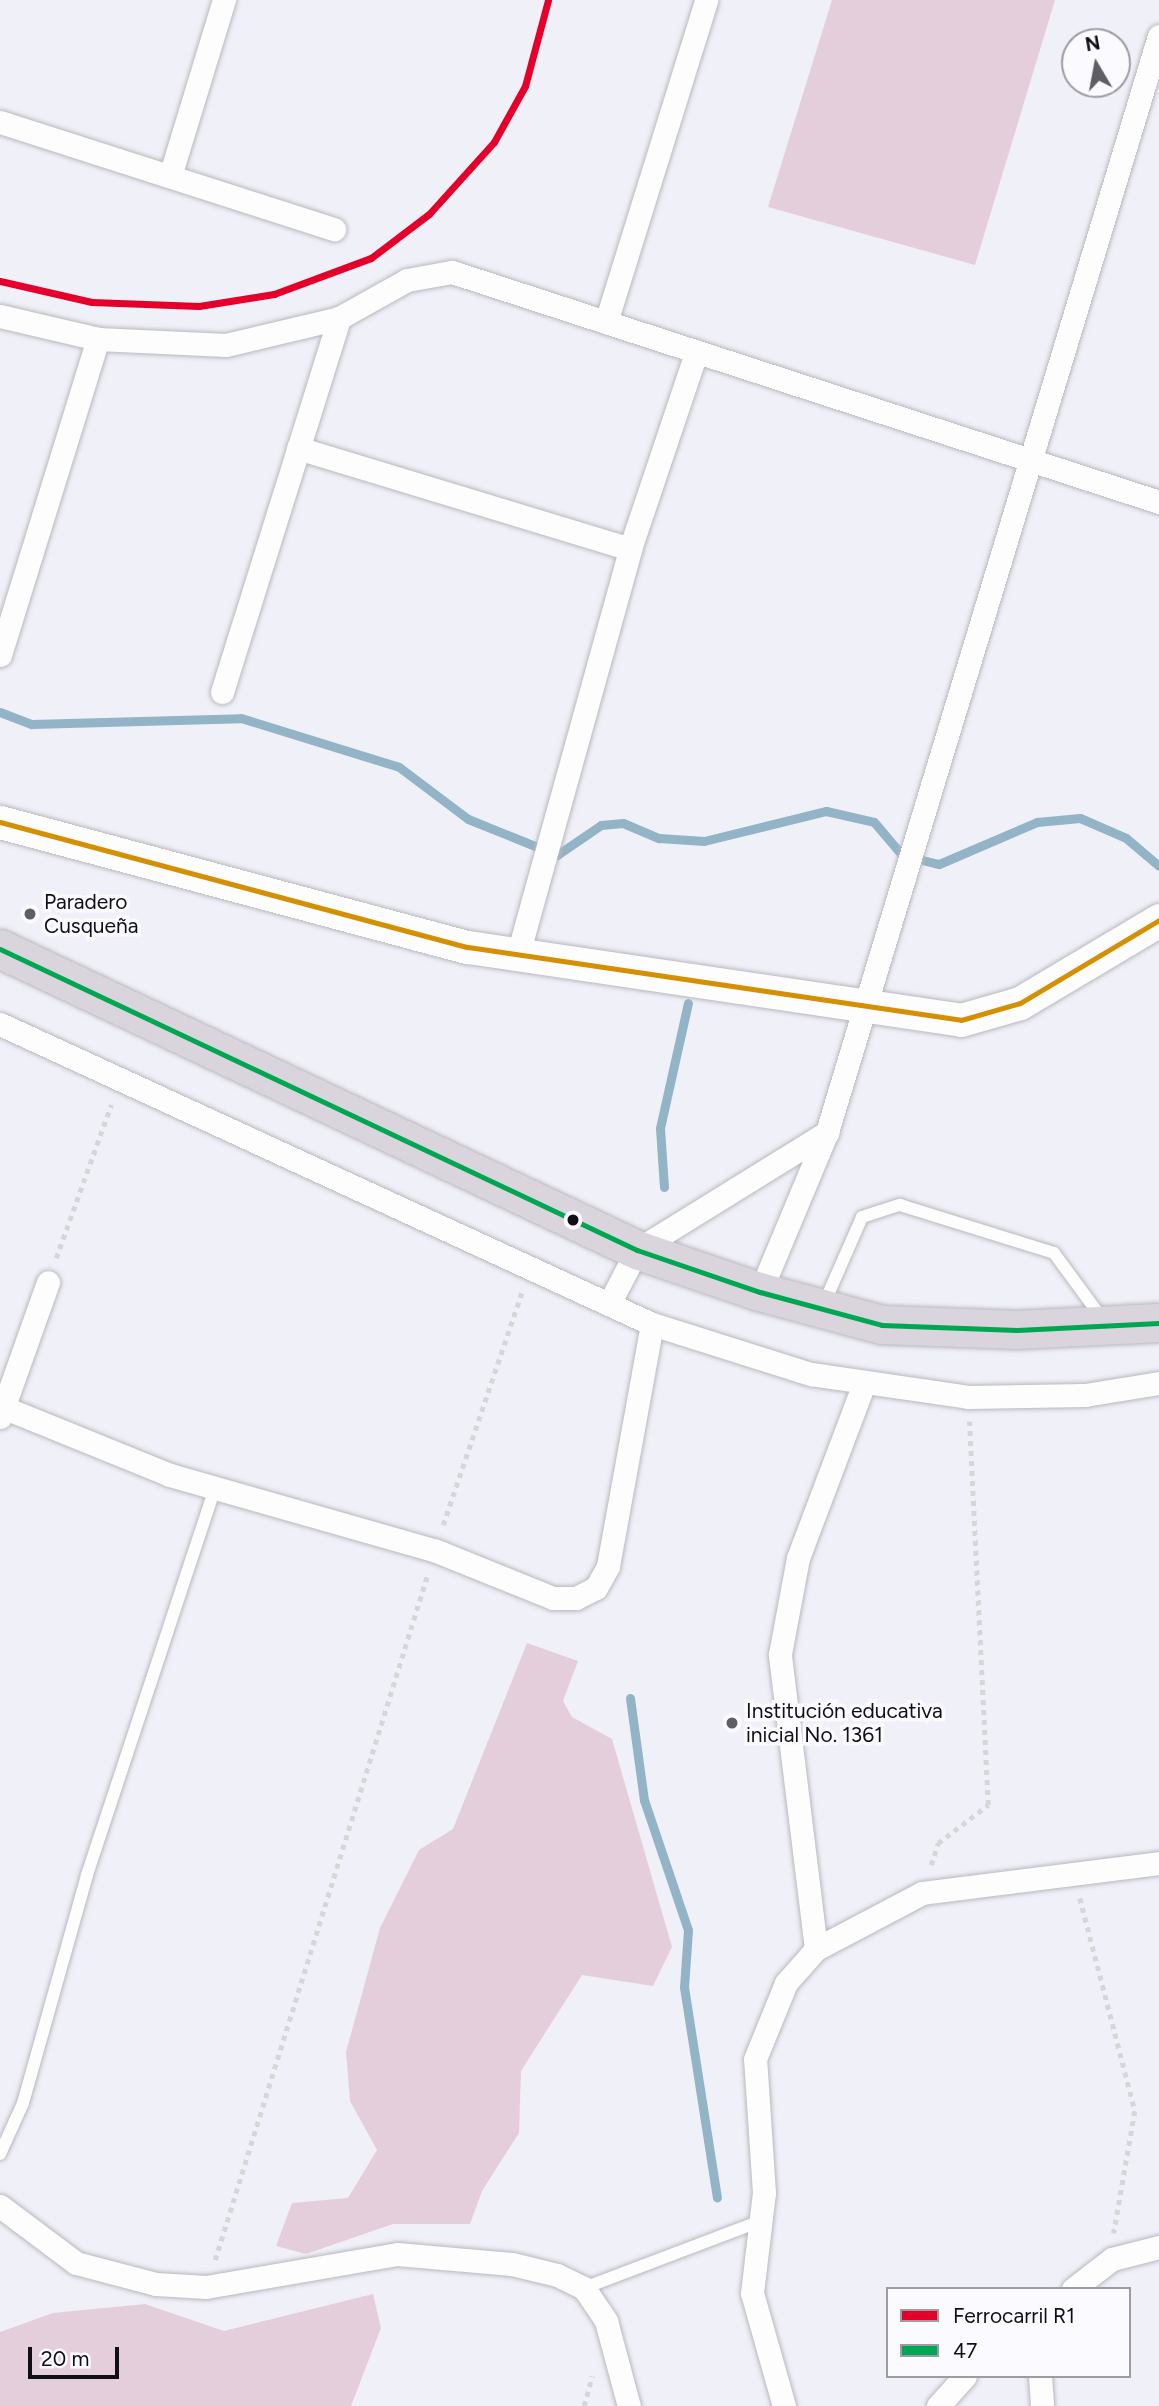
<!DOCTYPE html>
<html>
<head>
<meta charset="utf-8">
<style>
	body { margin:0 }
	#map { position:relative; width:1159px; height:2406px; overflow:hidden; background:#f0f0f8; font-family:Figtree,sans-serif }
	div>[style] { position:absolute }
	.green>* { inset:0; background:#e5cedb }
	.stream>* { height:9px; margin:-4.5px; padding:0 4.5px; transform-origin:4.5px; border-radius:4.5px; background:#92b4c6 }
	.path>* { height:4.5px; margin-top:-2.25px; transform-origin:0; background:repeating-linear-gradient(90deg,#d6d6d9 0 5px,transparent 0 10px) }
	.roads { filter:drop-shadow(0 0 2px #b9b8bf) drop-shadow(0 0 2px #b9b8bf) }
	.lane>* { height:12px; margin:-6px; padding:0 6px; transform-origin:6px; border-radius:6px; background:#fdfdfe }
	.street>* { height:23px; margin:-11.5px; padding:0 11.5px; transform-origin:11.5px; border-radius:11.5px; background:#fdfdfe }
	.secondary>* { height:33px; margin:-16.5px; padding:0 16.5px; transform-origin:16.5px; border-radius:16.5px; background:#fdfdfe }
	.highway>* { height:38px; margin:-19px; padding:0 19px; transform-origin:19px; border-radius:19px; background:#dad5dd }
	.bus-1>* { height:5px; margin:-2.5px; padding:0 2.5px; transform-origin:2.5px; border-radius:2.5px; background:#00a651 }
	.bus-2>* { height:5px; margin:-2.5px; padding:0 2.5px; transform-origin:2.5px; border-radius:2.5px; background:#d48f03 }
	.rail-1>* { height:7px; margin:-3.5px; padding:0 3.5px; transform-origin:3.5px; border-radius:3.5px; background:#e4002b }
	.dots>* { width:19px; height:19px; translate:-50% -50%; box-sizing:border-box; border:4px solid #fbfaff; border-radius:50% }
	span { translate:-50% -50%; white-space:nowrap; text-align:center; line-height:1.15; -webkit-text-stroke:7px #fbfaff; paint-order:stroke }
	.poi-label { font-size:21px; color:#0f0f15 }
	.left { translate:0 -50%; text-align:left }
	.legend { position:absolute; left:886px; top:2287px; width:245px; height:91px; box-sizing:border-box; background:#fbfaff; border:2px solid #9d9ca1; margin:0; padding:9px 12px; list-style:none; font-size:21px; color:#0f0f15 }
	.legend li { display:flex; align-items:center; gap:14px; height:35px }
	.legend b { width:35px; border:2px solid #9d9ca1 }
	.north { position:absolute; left:1061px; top:28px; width:70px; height:70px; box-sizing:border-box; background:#fbfaff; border:2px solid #9d9ca1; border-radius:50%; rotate:350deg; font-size:19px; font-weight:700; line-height:28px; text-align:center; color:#0f0f15 }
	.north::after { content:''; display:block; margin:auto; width:24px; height:32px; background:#5e5e64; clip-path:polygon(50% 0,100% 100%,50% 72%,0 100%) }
	.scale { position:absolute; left:28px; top:2347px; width:91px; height:32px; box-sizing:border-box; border:4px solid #0f0f15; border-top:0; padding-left:9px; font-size:21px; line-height:24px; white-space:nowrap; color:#0f0f15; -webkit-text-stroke:5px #fbfaff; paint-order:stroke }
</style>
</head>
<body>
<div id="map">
	<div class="green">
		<div style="clip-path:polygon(832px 0,1055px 0,975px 265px,768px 207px)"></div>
		<div style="clip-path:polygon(527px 1643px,578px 1661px,563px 1701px,572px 1717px,612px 1739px,672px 1947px,653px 1986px,582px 1975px,521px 2071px,519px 2133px,482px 2191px,470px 2224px,393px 2224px,306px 2254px,276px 2246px,292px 2203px,348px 2198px,377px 2150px,350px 2101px,346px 2052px,380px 1928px,419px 1850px,453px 1829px)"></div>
		<div style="clip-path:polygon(373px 2294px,381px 2328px,351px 2406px,0 2406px,0 2332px,53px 2313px,145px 2304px,224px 2331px)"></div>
	</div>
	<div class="stream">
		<div style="left:0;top:712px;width:34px;rotate:21deg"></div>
		<div style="left:32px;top:724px;width:209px;rotate:-1.6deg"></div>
		<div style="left:241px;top:718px;width:165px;rotate:17.2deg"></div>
		<div style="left:399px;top:767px;width:86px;rotate:37deg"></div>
		<div style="left:468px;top:819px;width:96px;rotate:22deg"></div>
		<div style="left:557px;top:855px;width:53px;rotate:-34.3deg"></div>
		<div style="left:601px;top:825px;width:22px;rotate:-5deg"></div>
		<div style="left:623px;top:823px;width:39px;rotate:23deg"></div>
		<div style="left:659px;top:838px;width:45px;rotate:3.8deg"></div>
		<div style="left:704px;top:841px;width:126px;rotate:-13.8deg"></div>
		<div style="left:826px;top:811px;width:49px;rotate:12.9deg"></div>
		<div style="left:874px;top:822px;width:43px;rotate:49.7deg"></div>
		<div style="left:902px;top:855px;width:38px;rotate:14deg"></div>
		<div style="left:939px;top:864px;width:107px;rotate:-23.2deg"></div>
		<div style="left:1037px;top:822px;width:43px;rotate:-5.3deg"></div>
		<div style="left:1080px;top:818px;width:50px;rotate:23.5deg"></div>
		<div style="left:1126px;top:838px;width:43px;rotate:40.3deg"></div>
		<div style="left:664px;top:1187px;width:59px;rotate:-93.9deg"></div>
		<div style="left:660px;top:1128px;width:128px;rotate:-77.4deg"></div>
		<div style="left:630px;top:1698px;width:103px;rotate:82.2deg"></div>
		<div style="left:644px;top:1800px;width:137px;rotate:71.3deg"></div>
		<div style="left:688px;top:1930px;width:57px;rotate:94deg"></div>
		<div style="left:684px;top:1987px;width:213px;rotate:81.1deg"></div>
	</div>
	<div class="path">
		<div style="left:56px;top:1258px;width:163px;rotate:-70.2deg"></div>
		<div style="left:443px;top:1525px;width:247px;rotate:-71.3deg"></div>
		<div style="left:931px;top:1865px;width:23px;rotate:-72deg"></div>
		<div style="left:938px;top:1843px;width:63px;rotate:-37.2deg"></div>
		<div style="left:988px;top:1805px;width:384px;rotate:-92.8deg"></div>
		<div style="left:1080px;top:1898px;width:220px;rotate:75.5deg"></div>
		<div style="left:1135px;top:2111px;width:124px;rotate:99.8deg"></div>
		<div style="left:215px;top:2260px;width:719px;rotate:-72.77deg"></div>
		<div style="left:584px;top:2406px;width:31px;rotate:-75deg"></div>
	</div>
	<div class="roads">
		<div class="lane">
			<div style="left:823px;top:1306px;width:97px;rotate:-66.3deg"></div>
			<div style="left:862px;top:1217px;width:40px;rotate:-18deg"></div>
			<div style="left:900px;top:1205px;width:161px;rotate:17.3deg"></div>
			<div style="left:1054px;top:1253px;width:84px;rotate:53.7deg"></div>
			<div style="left:0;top:2154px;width:56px;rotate:-65.7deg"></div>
			<div style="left:23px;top:2103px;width:237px;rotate:-74.3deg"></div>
			<div style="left:87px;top:1875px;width:410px;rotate:-71.7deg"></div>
			<div style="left:584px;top:2288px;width:191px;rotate:-20.8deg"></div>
		</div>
		<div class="street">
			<div style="left:0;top:122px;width:351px;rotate:17.8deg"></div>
			<div style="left:171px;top:173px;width:181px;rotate:-73deg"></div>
			<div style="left:0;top:316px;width:101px;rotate:13.2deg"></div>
			<div style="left:98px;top:339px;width:128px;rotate:2.7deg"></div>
			<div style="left:226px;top:345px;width:116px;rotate:-13.4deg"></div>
			<div style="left:339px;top:318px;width:78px;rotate:-29.2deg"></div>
			<div style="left:407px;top:280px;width:46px;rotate:-10.1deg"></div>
			<div style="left:452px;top:272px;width:743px;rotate:18.02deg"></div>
			<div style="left:606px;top:322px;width:337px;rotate:-72.7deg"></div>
			<div style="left:298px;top:448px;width:347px;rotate:16.9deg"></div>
			<div style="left:0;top:655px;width:331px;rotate:-72.8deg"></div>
			<div style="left:222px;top:692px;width:392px;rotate:-72.6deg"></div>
			<div style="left:518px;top:954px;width:420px;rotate:-74.5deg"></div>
			<div style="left:630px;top:549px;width:204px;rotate:-71.4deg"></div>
			<div style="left:0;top:1024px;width:718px;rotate:24.71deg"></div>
			<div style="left:652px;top:1324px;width:167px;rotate:17.5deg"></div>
			<div style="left:811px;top:1374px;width:159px;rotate:8.3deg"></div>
			<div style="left:968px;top:1397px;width:117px;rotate:-1deg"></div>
			<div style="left:1085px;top:1395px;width:75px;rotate:-9.2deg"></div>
			<div style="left:760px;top:1292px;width:173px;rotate:-67.3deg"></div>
			<div style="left:827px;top:1132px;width:1145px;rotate:-73.15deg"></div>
			<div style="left:609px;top:1304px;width:61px;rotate:-62.6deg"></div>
			<div style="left:637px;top:1250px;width:224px;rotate:-31.8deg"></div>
			<div style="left:0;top:1406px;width:183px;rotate:22.1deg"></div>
			<div style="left:170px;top:1475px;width:274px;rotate:15.9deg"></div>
			<div style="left:434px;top:1550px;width:128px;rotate:22deg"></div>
			<div style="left:553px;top:1598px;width:23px"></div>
			<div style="left:576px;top:1598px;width:22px;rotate:-27deg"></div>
			<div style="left:596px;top:1588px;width:25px;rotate:-61deg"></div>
			<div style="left:608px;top:1566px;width:246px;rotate:-79.7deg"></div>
			<div style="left:0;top:1417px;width:143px;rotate:-70.4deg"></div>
			<div style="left:816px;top:1949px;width:297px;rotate:-97deg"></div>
			<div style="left:780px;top:1654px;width:98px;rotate:-79.4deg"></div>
			<div style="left:798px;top:1558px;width:184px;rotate:-69.3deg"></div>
			<div style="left:0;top:2206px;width:95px;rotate:36.9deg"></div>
			<div style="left:76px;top:2263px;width:83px;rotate:14.7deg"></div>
			<div style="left:156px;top:2284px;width:50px;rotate:3.4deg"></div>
			<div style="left:206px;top:2287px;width:194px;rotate:-9.8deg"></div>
			<div style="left:397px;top:2254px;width:115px;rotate:5deg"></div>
			<div style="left:512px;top:2264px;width:46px;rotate:13.7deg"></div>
			<div style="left:557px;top:2275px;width:30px;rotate:26deg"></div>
			<div style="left:584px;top:2288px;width:40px;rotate:56deg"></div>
			<div style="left:606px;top:2321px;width:88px;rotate:74.9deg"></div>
			<div style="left:1073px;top:2289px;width:49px;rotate:-37.6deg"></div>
			<div style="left:1112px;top:2259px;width:49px;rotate:-14.3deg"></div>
			<div style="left:1040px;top:2376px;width:30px;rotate:86deg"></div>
			<div style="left:784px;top:2406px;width:117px;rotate:-105.8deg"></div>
			<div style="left:752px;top:2293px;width:101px;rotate:-83.2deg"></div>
			<div style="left:764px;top:2193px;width:134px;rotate:-93.8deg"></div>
			<div style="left:755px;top:2059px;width:82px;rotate:-67.8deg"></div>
			<div style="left:786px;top:1983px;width:45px;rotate:-48.6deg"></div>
			<div style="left:816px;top:1949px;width:120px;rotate:-27.8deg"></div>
			<div style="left:922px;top:1893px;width:239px;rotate:-7.2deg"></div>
			<div style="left:938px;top:2406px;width:40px;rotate:-48deg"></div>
		</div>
		<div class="secondary">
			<div style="left:0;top:822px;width:484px;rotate:15deg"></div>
			<div style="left:468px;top:947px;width:498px;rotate:8.4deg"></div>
			<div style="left:961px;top:1020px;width:61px;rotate:-16.1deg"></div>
			<div style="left:1020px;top:1003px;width:162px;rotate:-30.8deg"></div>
		</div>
		<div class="highway">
			<div style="left:0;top:949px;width:705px;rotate:25.29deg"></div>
			<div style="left:637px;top:1250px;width:130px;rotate:18.9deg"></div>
			<div style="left:760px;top:1292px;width:126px;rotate:15.1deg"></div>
			<div style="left:882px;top:1325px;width:135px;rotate:2.1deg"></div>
			<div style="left:1017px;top:1330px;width:142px;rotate:-2.8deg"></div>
		</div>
	</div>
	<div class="bus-1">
		<div style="left:0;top:949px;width:705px;rotate:25.29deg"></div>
		<div style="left:637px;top:1250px;width:130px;rotate:18.9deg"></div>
		<div style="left:760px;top:1292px;width:126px;rotate:15.1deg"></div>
		<div style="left:882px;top:1325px;width:135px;rotate:2.1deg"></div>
		<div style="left:1017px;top:1330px;width:142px;rotate:-2.8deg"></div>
	</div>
	<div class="bus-2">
		<div style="left:0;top:822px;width:484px;rotate:15deg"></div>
		<div style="left:468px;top:947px;width:498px;rotate:8.4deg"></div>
		<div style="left:961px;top:1020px;width:61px;rotate:-16.1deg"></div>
		<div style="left:1020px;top:1003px;width:162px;rotate:-30.8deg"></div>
	</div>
	<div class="rail-1">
		<div style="left:0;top:281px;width:94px;rotate:12.9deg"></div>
		<div style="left:92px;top:302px;width:107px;rotate:2.1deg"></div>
		<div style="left:199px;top:306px;width:76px;rotate:-9.1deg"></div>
		<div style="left:274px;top:294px;width:103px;rotate:-20.4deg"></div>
		<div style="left:371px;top:258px;width:73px;rotate:-37.2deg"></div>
		<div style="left:429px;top:214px;width:97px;rotate:-47.9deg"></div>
		<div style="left:494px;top:142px;width:64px;rotate:-61deg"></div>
		<div style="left:525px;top:86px;width:89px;rotate:-75deg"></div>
	</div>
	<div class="dots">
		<div style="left:30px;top:914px;background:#5e5e64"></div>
		<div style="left:573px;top:1220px;background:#0f0f15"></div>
		<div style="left:732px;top:1723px;background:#5e5e64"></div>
	</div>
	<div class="poi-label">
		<span class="left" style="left:44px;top:914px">Paradero<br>Cusqueña</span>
		<span class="left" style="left:746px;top:1723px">Institución educativa<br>inicial No. 1361</span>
	</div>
	<ul class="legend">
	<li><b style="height:9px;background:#e4002b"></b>Ferrocarril R1</li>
	<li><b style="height:9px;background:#00a651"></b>47</li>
	</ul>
	<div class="north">N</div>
	<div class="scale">20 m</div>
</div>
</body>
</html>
